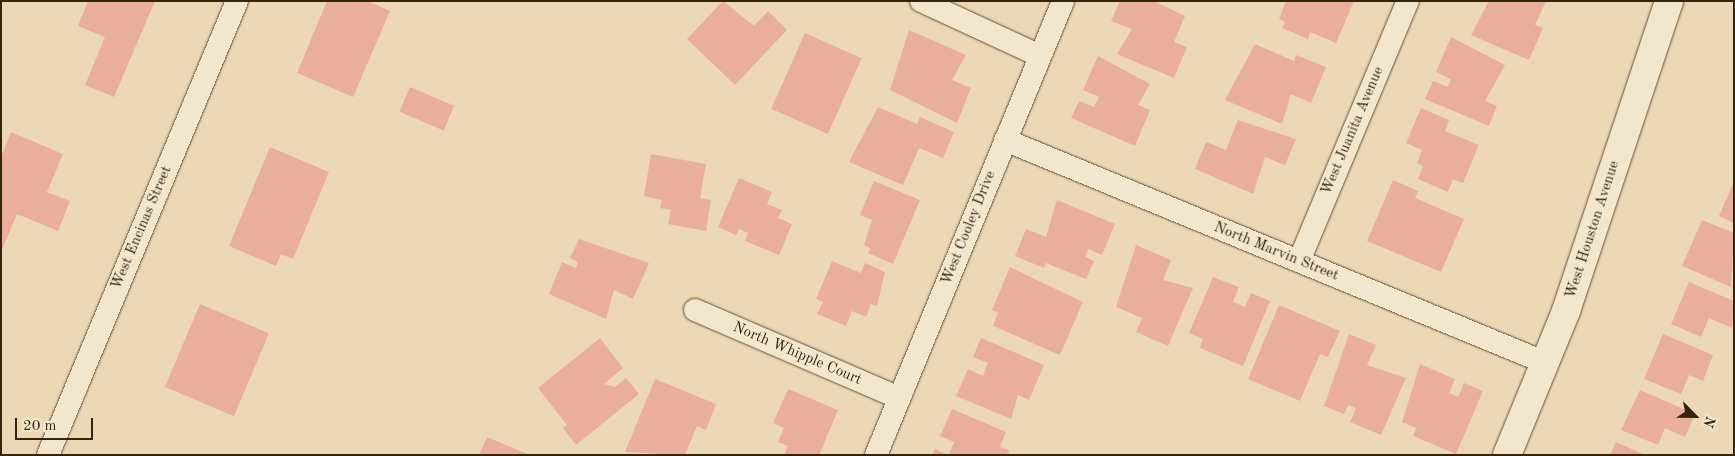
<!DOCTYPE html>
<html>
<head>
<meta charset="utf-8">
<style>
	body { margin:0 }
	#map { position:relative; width:1735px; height:456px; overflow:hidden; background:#edd8b5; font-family:"Old Standard TT",serif }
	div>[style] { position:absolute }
	.building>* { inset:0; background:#e9af9c; transform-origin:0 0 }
	.roads { filter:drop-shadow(0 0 1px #645036) drop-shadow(0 0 1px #645036) }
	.street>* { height:22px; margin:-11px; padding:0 11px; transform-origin:11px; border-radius:11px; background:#f3e6cf }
	.secondary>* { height:28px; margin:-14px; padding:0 14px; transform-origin:14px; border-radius:14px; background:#f3e6cf }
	span { translate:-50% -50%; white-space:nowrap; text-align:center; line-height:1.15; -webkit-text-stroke:4px #f3e6cf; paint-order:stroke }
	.street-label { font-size:15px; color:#36230c }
	.frame { position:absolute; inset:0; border:2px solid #36230c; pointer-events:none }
	.north { position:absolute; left:1670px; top:391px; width:50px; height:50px; -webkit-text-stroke:4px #f3e6cf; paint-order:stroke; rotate:113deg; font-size:14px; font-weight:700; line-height:20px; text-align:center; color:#36230c }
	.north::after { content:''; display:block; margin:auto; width:18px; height:22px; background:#36230c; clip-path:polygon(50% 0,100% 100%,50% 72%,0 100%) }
	.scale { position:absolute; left:15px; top:418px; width:78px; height:22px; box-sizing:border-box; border:2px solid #36230c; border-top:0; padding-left:6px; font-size:15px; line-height:18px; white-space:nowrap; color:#36230c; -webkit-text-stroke:4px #f3e6cf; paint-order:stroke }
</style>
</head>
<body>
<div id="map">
	<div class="building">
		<div style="clip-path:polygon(88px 1px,155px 1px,114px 97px,85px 85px,105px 37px,78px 26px)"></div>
		<div style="clip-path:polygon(327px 1px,368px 1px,390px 11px,353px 97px,297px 73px)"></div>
		<div style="clip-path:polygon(723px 1px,754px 26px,768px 11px,787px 30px,735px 85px,687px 39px)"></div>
		<div style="clip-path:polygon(1120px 1px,1154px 1px,1185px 16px,1174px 42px,1187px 47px,1174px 78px,1117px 54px,1132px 29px,1111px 21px)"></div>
		<div style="clip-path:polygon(1286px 1px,1354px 1px,1336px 43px,1310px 32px,1308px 39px,1282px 28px,1285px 22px,1279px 19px)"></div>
		<div style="clip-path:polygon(1489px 1px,1546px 1px,1535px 25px,1543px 28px,1529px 60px,1471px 35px)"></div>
		<div style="clip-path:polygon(909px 30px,966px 55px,952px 80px,971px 88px,957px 123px,890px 90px)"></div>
		<div style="left:805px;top:33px;width:62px;height:83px;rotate:24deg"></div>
		<div style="clip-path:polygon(1451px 37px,1505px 65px,1485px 101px,1497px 106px,1489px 126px,1425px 99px,1433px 81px,1448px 87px,1451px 79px,1436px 72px)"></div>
		<div style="clip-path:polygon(1255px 44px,1294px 61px,1296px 55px,1326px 67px,1311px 103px,1291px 94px,1282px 124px,1225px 100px)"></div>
		<div style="clip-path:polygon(1098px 56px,1150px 84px,1138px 105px,1150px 110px,1135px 146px,1071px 118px,1079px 101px,1094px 107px,1099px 97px,1083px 90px)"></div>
		<div style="left:410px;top:87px;width:48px;height:27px;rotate:23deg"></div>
		<div style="clip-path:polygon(878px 107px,917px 124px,920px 117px,954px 132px,943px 158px,919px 148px,903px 185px,849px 162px)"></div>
		<div style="clip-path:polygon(1421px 108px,1449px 120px,1445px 131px,1479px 145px,1463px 183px,1453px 179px,1448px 192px,1418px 179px,1423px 166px,1417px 163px,1422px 150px,1406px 143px)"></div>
		<div style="clip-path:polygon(1238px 120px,1296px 139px,1285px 165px,1265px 157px,1253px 194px,1195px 169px,1206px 142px,1226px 150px)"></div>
		<div style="clip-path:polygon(11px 132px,63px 154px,47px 192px,70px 201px,58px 231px,17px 214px,1px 252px,1px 157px)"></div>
		<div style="clip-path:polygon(270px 147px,329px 172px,293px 259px,281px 254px,276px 266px,229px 246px)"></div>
		<div style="clip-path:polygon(651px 154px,706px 164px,700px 198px,711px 200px,706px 231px,668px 224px,671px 210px,660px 208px,662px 200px,644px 196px)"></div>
		<div style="clip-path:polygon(739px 178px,772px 192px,767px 204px,782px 210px,778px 218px,792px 224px,779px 255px,745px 241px,748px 233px,739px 229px,736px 235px,718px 227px)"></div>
		<div style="clip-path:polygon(1393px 180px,1418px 191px,1415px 198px,1464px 219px,1441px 272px,1367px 241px)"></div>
		<div style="clip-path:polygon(874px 181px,920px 200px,893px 264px,868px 253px,870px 248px,864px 245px,872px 220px,860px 215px)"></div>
		<div style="clip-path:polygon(1734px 181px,1734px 223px,1719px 216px)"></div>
		<div style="clip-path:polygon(1057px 200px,1115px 224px,1102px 255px,1088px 249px,1085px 257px,1094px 261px,1086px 279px,1046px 263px,1044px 268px,1015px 256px,1026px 229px,1046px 237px)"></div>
		<div style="clip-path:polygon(1702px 220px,1734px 233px,1731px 287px,1682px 266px)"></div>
		<div style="clip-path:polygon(579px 239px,649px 263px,633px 299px,614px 290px,606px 319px,549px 294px,562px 262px,576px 268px,578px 262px,570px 258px)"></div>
		<div style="clip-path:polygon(1136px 245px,1171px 260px,1163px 280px,1193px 288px,1168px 346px,1136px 332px,1142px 318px,1116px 307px)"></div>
		<div style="clip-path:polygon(832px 261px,861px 273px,865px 263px,885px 272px,877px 306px,871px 304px,866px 317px,852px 311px,846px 326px,817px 314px,823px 302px,816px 299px)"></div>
		<div style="clip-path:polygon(1010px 267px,1083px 302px,1060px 355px,993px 326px,998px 313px,992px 310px)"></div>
		<div style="clip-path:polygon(1213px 277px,1239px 287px,1233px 302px,1245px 307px,1251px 293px,1270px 301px,1243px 366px,1200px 348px,1203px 339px,1189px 333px)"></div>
		<div style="clip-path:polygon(1689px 282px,1734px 301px,1732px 328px,1709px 318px,1701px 337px,1671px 324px)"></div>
		<div style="left:200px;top:304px;width:75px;height:90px;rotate:23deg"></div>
		<div style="clip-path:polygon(1279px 305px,1340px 331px,1328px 357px,1320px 354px,1300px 401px,1248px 379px)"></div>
		<div style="clip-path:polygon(1349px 334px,1376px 345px,1367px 365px,1406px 378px,1381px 435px,1350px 422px,1356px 408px,1348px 405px,1344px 414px,1324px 406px)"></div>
		<div style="clip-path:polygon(1663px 334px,1713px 355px,1703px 381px,1689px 375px,1681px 394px,1644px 379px)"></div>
		<div style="clip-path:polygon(600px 338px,623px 368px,604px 384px,615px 387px,626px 378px,639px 394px,576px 445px,563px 428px,567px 425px,538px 388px)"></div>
		<div style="clip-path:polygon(981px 338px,1044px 365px,1029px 400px,1018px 395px,1011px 419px,956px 396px,968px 369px,983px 376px,988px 363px,973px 357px)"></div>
		<div style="clip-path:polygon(1420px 364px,1455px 379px,1449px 393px,1458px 397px,1464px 383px,1483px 391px,1456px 454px,1413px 436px,1416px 428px,1402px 422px)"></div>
		<div style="clip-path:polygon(655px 379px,716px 404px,706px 430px,697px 426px,685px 455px,625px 452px)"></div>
		<div style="clip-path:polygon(788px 389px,838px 410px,819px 455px,784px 455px,788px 446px,778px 442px,784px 428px,773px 423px)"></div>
		<div style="clip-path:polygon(1640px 390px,1695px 414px,1685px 437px,1665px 428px,1658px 445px,1621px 430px)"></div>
		<div style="clip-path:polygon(952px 409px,1006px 432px,1000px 447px,1009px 450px,1008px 455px,949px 455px,954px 442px,940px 436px)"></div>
		<div style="clip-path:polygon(487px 437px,530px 455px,479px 455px)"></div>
		<div style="clip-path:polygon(1616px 442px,1645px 455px,1610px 455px)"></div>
		<div style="clip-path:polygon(935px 449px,948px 455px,932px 455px)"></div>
	</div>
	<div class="roads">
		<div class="street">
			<div style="left:921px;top:1px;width:131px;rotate:24.8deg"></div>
			<div style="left:1005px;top:140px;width:585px;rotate:22.4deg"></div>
			<div style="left:1299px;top:261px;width:282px;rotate:-67.3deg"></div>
			<div style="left:695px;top:310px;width:222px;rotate:23.3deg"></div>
			<div style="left:48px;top:455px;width:492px;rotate:-67.4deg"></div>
			<div style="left:876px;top:455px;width:491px;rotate:-67.6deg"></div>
		</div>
		<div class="secondary">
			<div style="left:1507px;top:455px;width:156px;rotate:-67.7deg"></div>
			<div style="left:1566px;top:311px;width:327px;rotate:-71.6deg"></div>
		</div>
	</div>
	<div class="street-label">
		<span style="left:1353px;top:131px;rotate:-67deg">West Juanita Avenue</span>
		<span style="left:142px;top:228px;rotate:-67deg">West Encinas Street</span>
		<span style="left:969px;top:228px;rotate:-68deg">West Cooley Drive</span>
		<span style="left:1593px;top:230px;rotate:-72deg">West Houston Avenue</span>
		<span style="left:1276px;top:252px;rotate:22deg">North Marvin Street</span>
		<span style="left:797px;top:354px;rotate:23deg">North Whipple Court</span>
	</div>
	<div class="frame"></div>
	<div class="north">N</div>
	<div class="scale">20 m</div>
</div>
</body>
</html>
